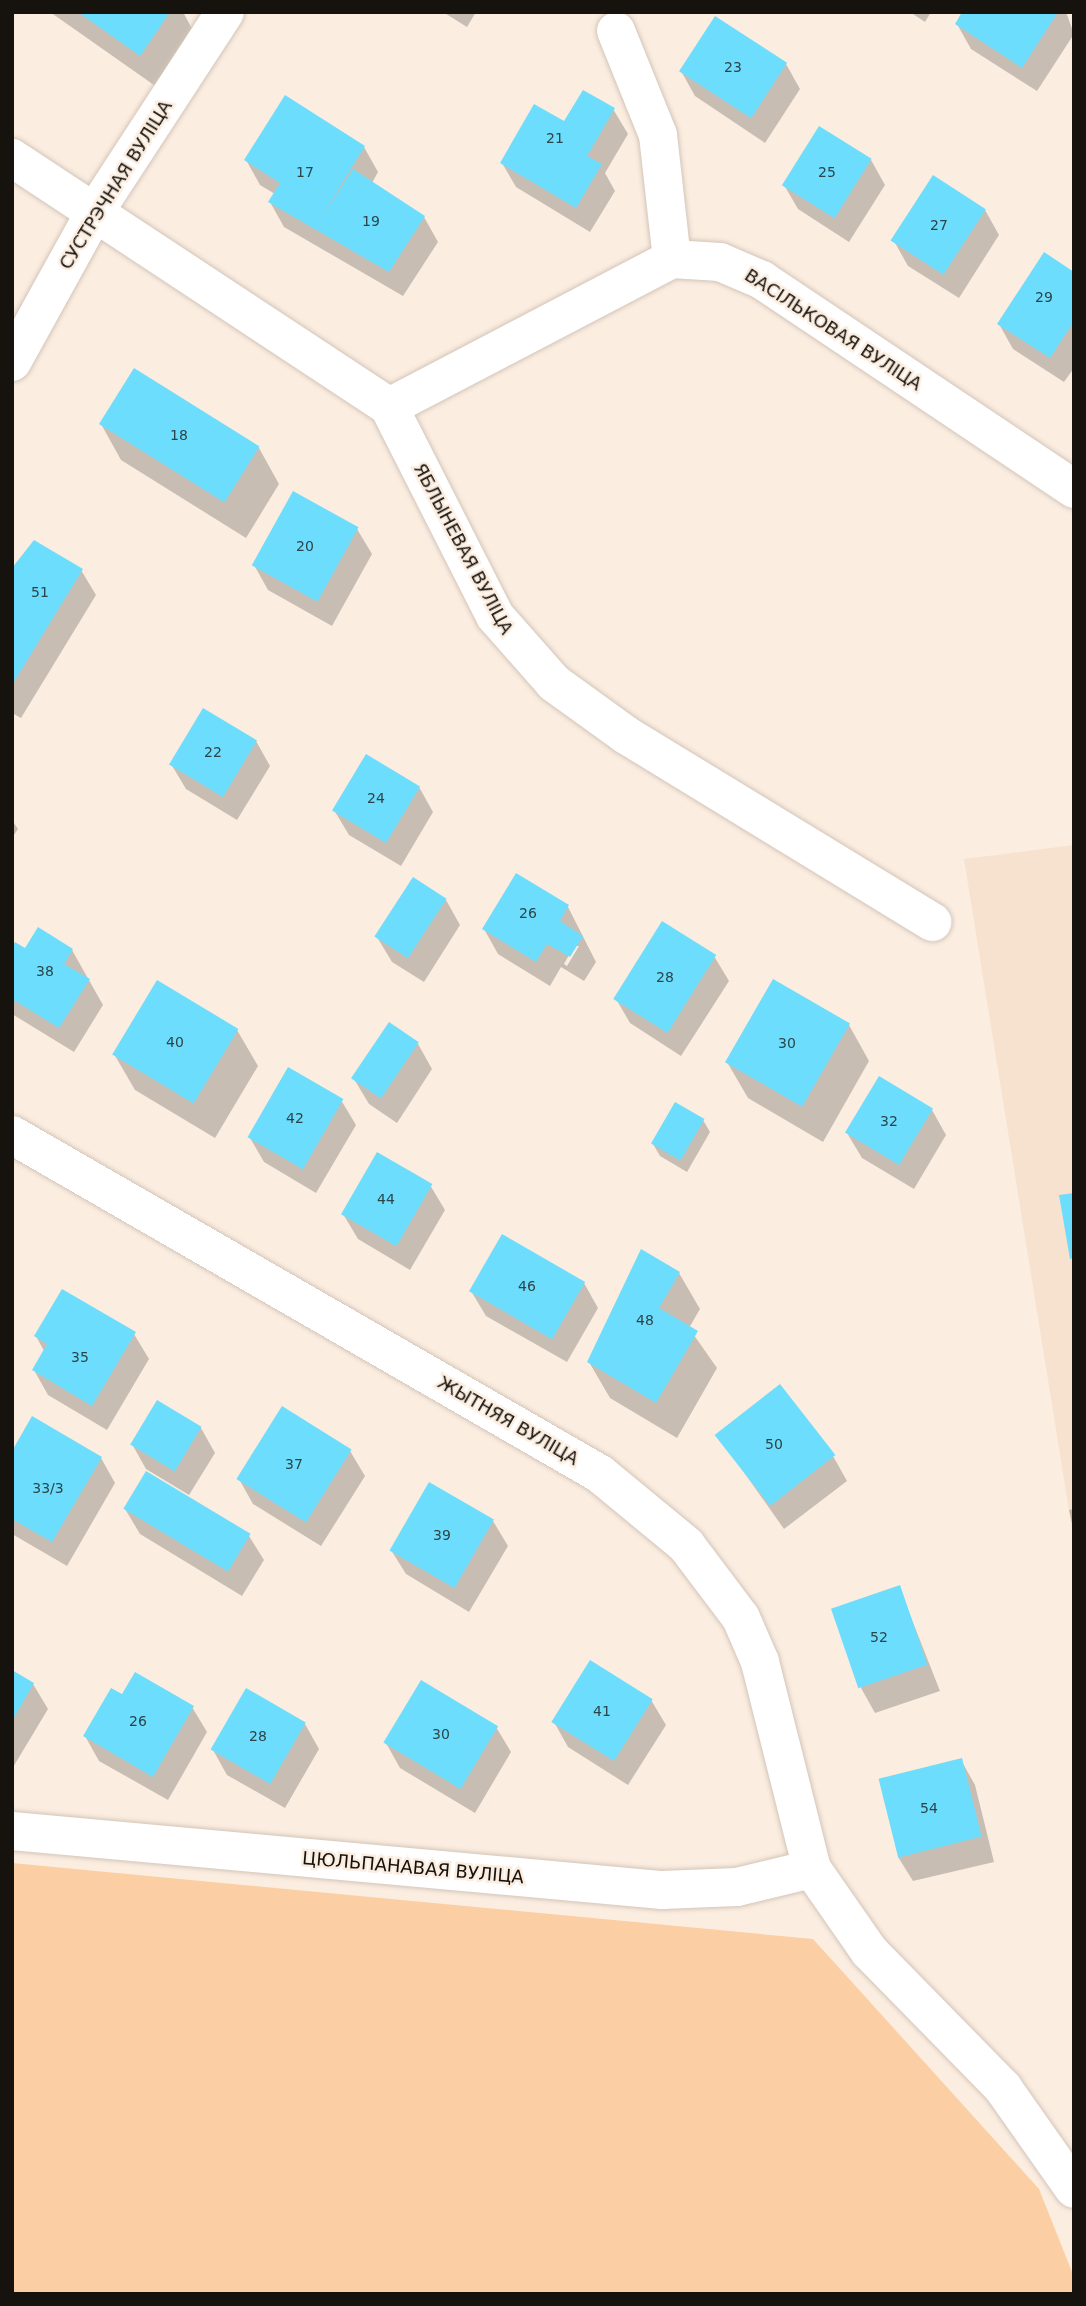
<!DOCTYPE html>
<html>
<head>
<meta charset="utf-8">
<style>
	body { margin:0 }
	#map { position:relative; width:1086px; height:2306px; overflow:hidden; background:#fbede0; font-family:"DejaVu Sans",sans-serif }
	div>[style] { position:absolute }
	.built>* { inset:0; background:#f6e2cf }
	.green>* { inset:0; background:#fccea3 }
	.shadow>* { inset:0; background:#0003 }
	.building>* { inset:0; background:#6dddfd; transform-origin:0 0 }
	.roads { filter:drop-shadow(0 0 2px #d3c5b9) drop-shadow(0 0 2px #d3c5b9) }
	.minor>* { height:38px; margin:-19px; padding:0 19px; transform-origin:19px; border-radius:19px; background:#fff }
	span { translate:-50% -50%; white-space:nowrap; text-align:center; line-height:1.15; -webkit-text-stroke:5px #fbede0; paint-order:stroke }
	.number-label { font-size:14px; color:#2c4549 }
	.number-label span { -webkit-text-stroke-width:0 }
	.street-label { font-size:18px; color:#16120d }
	.frame { position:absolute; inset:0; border:14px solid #16120d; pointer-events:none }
</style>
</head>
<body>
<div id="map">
	<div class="built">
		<div style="clip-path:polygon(1074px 845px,1074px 1541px,964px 859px)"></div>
	</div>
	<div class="green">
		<div style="clip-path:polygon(12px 1863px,813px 1939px,1039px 2189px,1074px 2277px,1074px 2294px,12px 2294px)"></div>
	</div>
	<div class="shadow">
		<div style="clip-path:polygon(50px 12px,183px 12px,197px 38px,161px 90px)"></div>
		<div style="clip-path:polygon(443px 12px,476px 12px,467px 27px)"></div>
		<div style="clip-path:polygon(910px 12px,931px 12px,925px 22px)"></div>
		<div style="clip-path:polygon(964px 12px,1066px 12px,1074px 34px,1037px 91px,971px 49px,957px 24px)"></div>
		<div style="clip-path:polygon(786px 64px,800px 89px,765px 143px,695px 96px,681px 71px)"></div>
		<div style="clip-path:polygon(613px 109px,628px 134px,605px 173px,615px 191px,590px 232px,516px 187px,502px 163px,565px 124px)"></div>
		<div style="clip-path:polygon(364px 147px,378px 172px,372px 183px,424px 217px,438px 242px,403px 296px,284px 227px,270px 202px,275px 194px,260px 185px,246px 160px)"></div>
		<div style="clip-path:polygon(871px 160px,885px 185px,849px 242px,798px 209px,784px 185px)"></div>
		<div style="clip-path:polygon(985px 210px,999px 235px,959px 298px,908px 266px,894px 241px)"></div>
		<div style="clip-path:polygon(1074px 274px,1074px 368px,1064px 382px,1013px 349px,999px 324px)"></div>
		<div style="clip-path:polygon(101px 424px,259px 448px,279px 484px,246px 538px,121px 460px)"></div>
		<div style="clip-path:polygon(357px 529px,372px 554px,332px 626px,268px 590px,254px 565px)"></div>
		<div style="clip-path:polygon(12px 570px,81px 570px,96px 595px,21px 718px,12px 713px)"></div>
		<div style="clip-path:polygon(256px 741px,270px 766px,237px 820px,186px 789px,171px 764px)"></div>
		<div style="clip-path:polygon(419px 787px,433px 812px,401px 866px,349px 835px,334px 810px)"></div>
		<div style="clip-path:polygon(12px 820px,18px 829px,12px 838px)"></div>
		<div style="clip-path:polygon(446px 900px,460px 925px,424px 982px,392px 962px,377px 937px)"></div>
		<div style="clip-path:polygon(evenodd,568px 907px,596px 962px,584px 981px,561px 967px,550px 986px,498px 954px,484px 929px,568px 907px,574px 946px,579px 946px,567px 966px,564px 964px,574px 946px)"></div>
		<div style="clip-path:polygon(12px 950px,72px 950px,103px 1005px,74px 1052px,12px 1014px)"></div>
		<div style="clip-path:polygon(714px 956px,729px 981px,681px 1056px,630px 1023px,616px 999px)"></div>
		<div style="clip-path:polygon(390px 1025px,418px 1044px,432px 1069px,397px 1123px,369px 1104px,354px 1079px)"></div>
		<div style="clip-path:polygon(849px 1025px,869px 1061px,823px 1142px,748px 1098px,727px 1062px)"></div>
		<div style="clip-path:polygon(237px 1030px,258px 1066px,215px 1138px,135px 1090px,114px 1054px)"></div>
		<div style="clip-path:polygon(341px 1100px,356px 1125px,316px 1193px,264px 1162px,250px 1138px)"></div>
		<div style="clip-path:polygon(932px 1110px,946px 1135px,914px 1189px,862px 1158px,847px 1133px)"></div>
		<div style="clip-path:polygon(703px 1120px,710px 1132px,687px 1172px,660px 1156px,653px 1144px)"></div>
		<div style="clip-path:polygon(430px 1185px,445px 1210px,410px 1270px,358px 1239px,343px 1214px)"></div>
		<div style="clip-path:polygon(679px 1273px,700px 1309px,689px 1328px,717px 1368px,677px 1438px,610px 1398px,589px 1362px)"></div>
		<div style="clip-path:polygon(584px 1283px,598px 1308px,567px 1362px,486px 1316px,471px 1291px)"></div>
		<div style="clip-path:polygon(134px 1334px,149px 1359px,107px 1430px,48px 1395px,34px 1370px,44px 1351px,36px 1336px)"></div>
		<div style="clip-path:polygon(201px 1428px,215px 1453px,189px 1495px,146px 1469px,132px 1444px)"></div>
		<div style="clip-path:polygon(717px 1434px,833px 1456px,847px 1481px,784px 1529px)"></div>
		<div style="clip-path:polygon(350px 1451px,365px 1476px,321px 1546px,253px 1504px,239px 1479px)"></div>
		<div style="clip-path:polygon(12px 1454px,101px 1458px,115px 1483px,67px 1566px,12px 1534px)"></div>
		<div style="clip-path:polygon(125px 1509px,249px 1536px,264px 1560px,242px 1596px,140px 1534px)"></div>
		<div style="clip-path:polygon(1074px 1509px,1074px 1532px,1069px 1510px)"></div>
		<div style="clip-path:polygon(493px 1521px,508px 1546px,469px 1612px,406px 1574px,391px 1550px)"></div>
		<div style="clip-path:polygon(899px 1587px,940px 1691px,875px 1713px,861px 1688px)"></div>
		<div style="clip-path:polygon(12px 1672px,33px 1684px,48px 1709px,12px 1769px)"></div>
		<div style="clip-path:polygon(123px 1697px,192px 1707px,207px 1732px,168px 1800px,99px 1761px,85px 1736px)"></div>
		<div style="clip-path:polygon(651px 1700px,666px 1725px,628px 1785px,568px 1747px,554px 1722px)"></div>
		<div style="clip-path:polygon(305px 1724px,319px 1749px,285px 1808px,227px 1775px,213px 1750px)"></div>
		<div style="clip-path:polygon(496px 1727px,511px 1752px,475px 1813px,400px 1768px,386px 1743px)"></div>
		<div style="clip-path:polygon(961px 1760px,975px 1785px,994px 1862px,913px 1881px,898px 1857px)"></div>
	</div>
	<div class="building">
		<div style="clip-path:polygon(78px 12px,170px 12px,140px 56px)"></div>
		<div style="clip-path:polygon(962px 12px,1058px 12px,1022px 68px,955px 24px)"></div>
		<div style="left:715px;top:16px;width:86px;height:66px;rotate:33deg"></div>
		<div style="clip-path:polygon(583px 90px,615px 108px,587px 156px,602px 164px,576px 208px,500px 163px,534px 104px,564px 121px)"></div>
		<div style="clip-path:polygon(285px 95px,365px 146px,320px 219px,353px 169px,425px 216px,389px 272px,268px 202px,280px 183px,244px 160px)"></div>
		<div style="left:819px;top:126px;width:62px;height:70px;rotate:32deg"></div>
		<div style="left:933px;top:175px;width:63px;height:78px;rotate:33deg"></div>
		<div style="clip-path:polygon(1044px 252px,1074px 272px,1074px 321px,1050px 358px,997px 324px)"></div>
		<div style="left:134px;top:368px;width:148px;height:66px;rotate:32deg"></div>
		<div style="left:293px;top:491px;width:75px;height:85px;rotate:29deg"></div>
		<div style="clip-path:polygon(34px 540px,83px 569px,12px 685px,12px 568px)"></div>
		<div style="left:203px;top:708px;width:63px;height:66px;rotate:31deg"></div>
		<div style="left:366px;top:754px;width:63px;height:66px;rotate:31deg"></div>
		<div style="clip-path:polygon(516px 873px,569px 905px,560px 921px,583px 936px,570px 957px,547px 944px,536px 962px,482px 929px)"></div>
		<div style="left:413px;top:877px;width:40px;height:71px;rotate:33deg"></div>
		<div style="left:662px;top:921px;width:64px;height:92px;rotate:32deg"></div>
		<div style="clip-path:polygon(38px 927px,73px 949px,64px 964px,90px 979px,59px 1028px,12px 999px,12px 947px,15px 942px,25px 948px)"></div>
		<div style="left:773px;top:979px;width:89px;height:96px;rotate:30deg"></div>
		<div style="left:157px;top:980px;width:95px;height:87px;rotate:31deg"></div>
		<div style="left:389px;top:1022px;width:36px;height:68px;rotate:34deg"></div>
		<div style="left:288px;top:1067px;width:64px;height:81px;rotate:30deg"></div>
		<div style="left:879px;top:1076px;width:63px;height:66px;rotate:31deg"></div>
		<div style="left:675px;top:1102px;width:34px;height:48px;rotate:30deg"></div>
		<div style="left:377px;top:1152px;width:64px;height:72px;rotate:30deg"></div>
		<div style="clip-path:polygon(1074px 1193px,1074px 1258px,1070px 1259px,1059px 1195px)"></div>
		<div style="left:502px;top:1234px;width:96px;height:66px;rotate:30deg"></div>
		<div style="clip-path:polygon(641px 1249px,680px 1272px,659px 1308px,698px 1331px,656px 1403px,587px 1362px)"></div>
		<div style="clip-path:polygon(62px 1289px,136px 1332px,92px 1406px,32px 1370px,47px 1344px,34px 1336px)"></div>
		<div style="left:780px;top:1384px;width:90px;height:83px;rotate:52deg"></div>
		<div style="left:157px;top:1400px;width:52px;height:52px;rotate:31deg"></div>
		<div style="left:282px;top:1406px;width:82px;height:86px;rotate:32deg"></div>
		<div style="clip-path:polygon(32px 1416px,102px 1457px,52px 1542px,12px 1519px,12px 1451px)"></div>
		<div style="left:146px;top:1471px;width:122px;height:44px;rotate:31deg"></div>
		<div style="left:429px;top:1482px;width:75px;height:79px;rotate:30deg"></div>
		<div style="left:900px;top:1585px;width:84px;height:73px;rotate:71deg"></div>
		<div style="left:590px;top:1660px;width:74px;height:73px;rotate:32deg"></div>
		<div style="clip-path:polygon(12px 1670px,34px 1683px,12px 1721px)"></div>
		<div style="clip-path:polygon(135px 1672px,194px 1706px,153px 1777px,83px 1736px,111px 1688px,122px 1694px)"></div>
		<div style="left:421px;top:1680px;width:90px;height:73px;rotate:31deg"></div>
		<div style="left:246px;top:1688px;width:69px;height:71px;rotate:30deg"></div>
		<div style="left:962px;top:1758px;width:81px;height:86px;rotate:76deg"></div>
	</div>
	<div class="roads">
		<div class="minor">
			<div style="left:616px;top:31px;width:112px;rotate:68deg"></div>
			<div style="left:658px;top:135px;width:125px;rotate:83.6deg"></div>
			<div style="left:12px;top:158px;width:452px;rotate:33.4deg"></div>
			<div style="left:389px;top:407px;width:234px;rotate:63.1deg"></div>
			<div style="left:495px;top:616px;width:89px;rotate:48.6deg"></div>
			<div style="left:554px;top:683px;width:89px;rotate:35.8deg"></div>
			<div style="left:626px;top:735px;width:359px;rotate:31.4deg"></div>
			<div style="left:12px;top:362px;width:174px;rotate:-61.1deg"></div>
			<div style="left:96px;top:210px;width:236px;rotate:-56.9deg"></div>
			<div style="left:389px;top:407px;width:319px;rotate:-27.6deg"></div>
			<div style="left:672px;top:259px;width:48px;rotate:3.6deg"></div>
			<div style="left:720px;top:262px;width:46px;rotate:23.2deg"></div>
			<div style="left:762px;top:280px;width:376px;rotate:33.8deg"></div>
			<div style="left:12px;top:1135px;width:679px;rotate:29.96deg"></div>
			<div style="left:600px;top:1474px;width:112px;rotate:39.5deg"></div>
			<div style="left:686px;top:1545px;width:91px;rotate:53deg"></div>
			<div style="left:741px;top:1618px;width:48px;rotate:66.6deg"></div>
			<div style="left:760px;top:1662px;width:213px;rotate:75.9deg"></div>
			<div style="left:812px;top:1869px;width:100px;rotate:55.2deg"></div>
			<div style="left:869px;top:1951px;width:192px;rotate:45.6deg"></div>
			<div style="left:1003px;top:2088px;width:123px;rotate:54.9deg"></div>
			<div style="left:12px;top:1831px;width:653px;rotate:5.19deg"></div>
			<div style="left:662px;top:1890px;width:75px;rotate:-2.3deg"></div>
			<div style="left:737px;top:1887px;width:77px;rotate:-13.5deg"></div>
		</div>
	</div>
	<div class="number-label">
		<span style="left:733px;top:67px">23</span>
		<span style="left:555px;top:138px">21</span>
		<span style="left:305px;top:172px">17</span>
		<span style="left:827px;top:172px">25</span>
		<span style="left:371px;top:221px">19</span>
		<span style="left:939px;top:225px">27</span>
		<span style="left:1044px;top:297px">29</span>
		<span style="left:179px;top:435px">18</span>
		<span style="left:305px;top:546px">20</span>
		<span style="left:40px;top:592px">51</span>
		<span style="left:213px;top:752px">22</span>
		<span style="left:376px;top:798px">24</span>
		<span style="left:528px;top:913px">26</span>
		<span style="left:45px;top:971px">38</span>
		<span style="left:665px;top:977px">28</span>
		<span style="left:175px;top:1042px">40</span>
		<span style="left:787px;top:1043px">30</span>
		<span style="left:295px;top:1118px">42</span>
		<span style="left:889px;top:1121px">32</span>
		<span style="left:386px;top:1199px">44</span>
		<span style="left:527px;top:1286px">46</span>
		<span style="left:645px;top:1320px">48</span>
		<span style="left:80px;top:1357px">35</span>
		<span style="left:774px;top:1444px">50</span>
		<span style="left:294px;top:1464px">37</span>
		<span style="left:48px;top:1488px">33/3</span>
		<span style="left:442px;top:1535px">39</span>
		<span style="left:879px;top:1637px">52</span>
		<span style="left:602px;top:1711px">41</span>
		<span style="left:138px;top:1721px">26</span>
		<span style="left:441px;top:1734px">30</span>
		<span style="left:258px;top:1736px">28</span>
		<span style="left:929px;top:1808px">54</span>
	</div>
	<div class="street-label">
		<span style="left:116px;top:185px;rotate:-58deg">СУСТРЭЧНАЯ ВУЛІЦА</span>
		<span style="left:833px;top:330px;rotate:33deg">ВАСІЛЬКОВАЯ ВУЛІЦА</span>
		<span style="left:463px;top:549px;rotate:62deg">ЯБЛЫНЕВАЯ ВУЛІЦА</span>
		<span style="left:508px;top:1421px;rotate:30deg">ЖЫТНЯЯ ВУЛІЦА</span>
		<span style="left:413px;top:1868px;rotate:5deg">ЦЮЛЬПАНАВАЯ ВУЛІЦА</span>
	</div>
	<div class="frame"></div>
</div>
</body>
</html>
